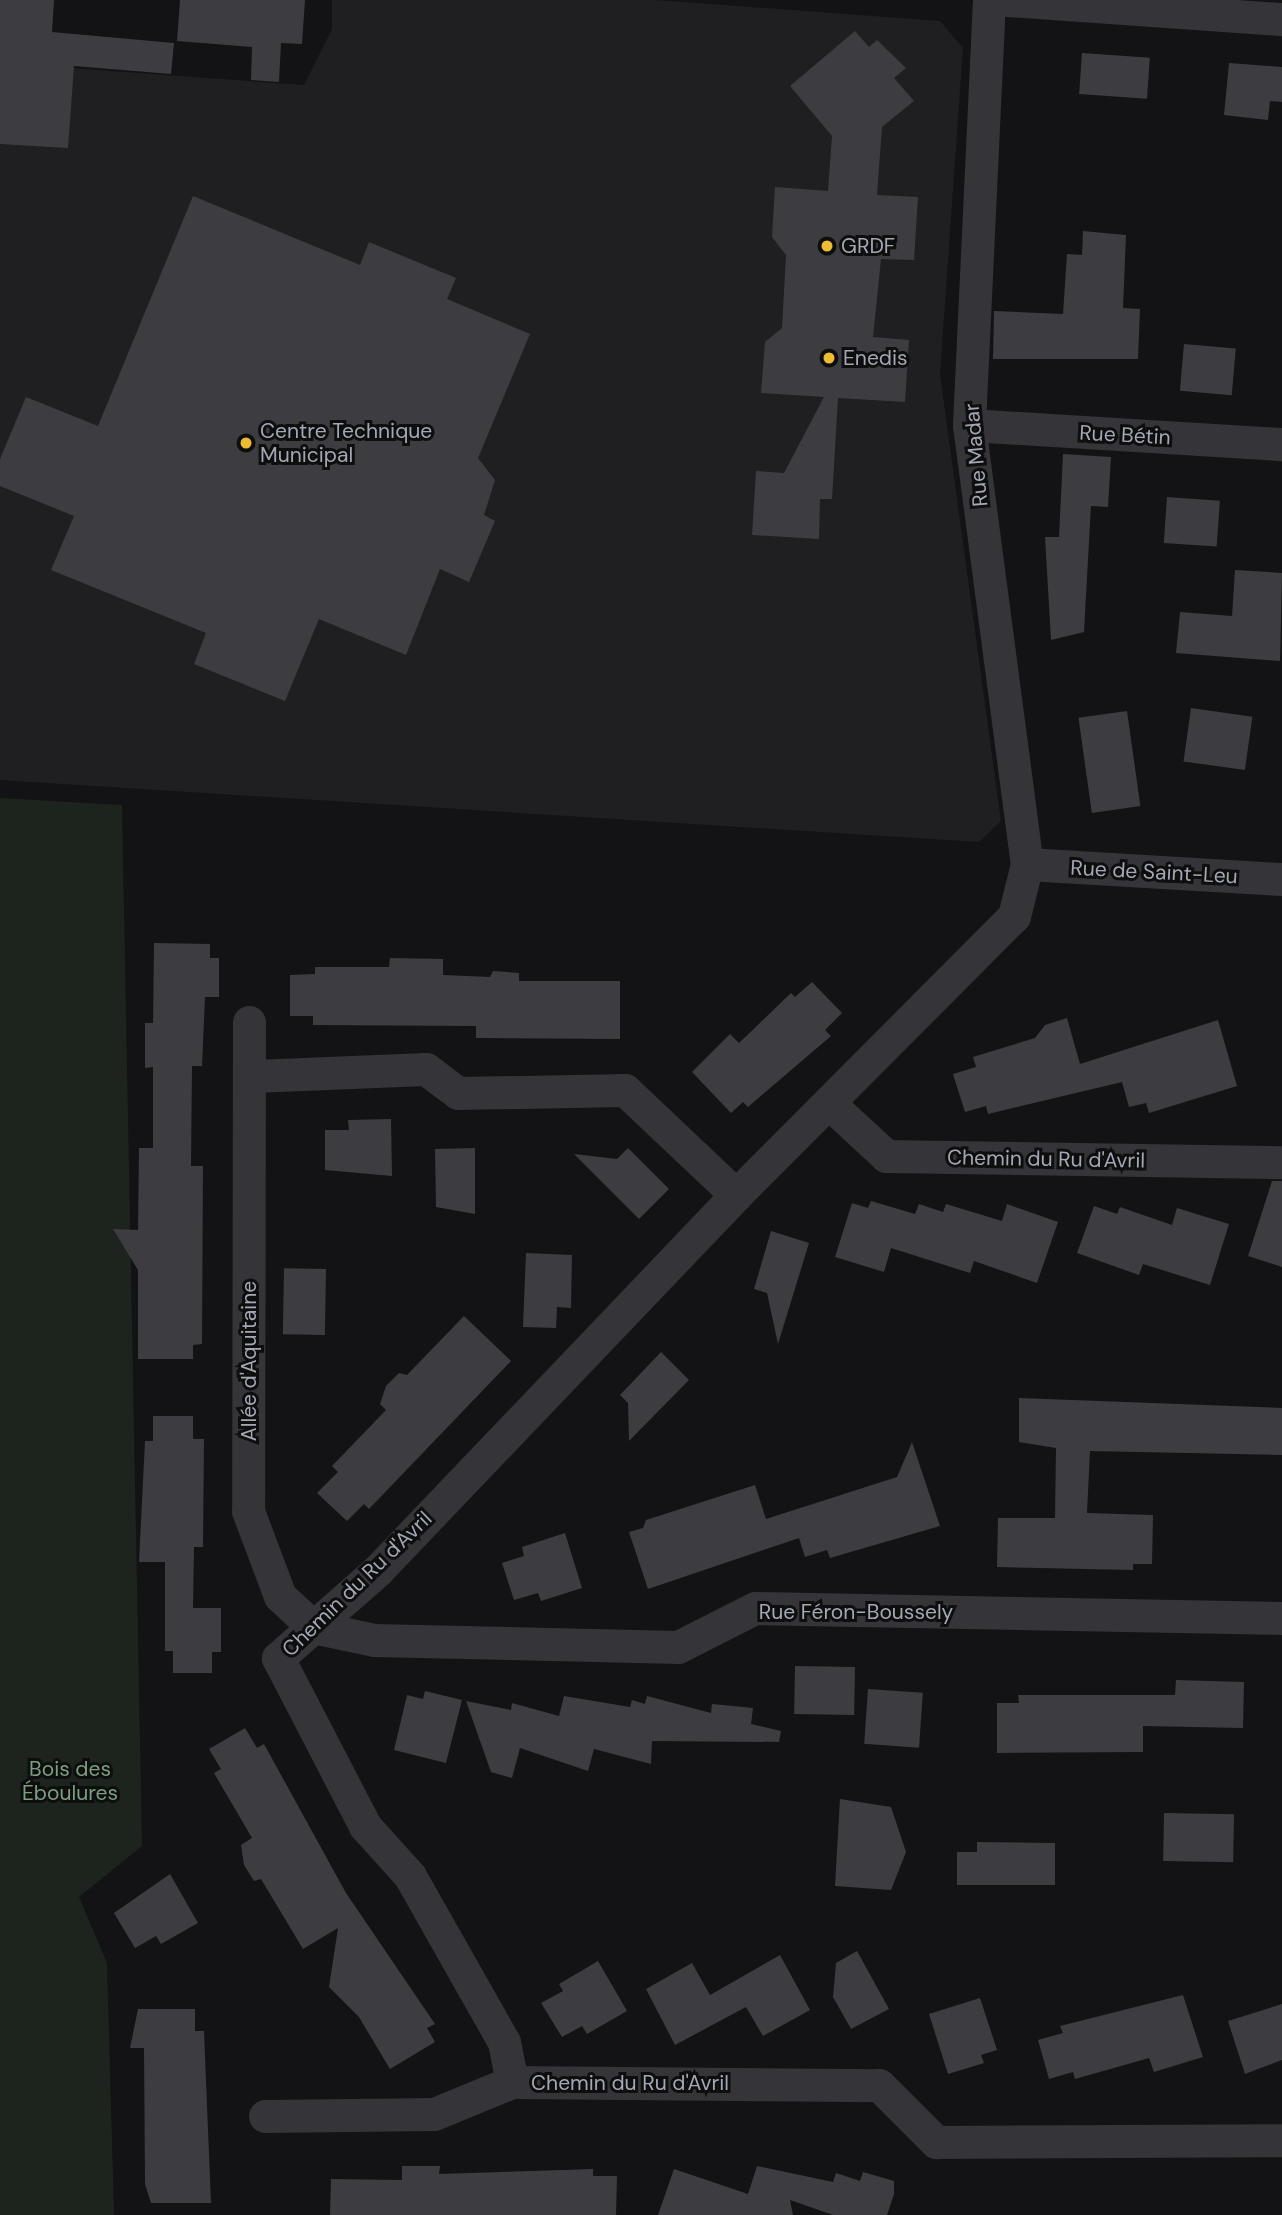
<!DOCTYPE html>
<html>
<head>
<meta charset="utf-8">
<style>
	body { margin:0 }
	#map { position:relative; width:1282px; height:2215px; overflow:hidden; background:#131214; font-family:"DM Sans",sans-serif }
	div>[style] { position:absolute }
	.built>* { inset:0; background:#1f1f21 }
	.green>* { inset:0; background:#1d241e }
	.building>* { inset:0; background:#3d3d41; transform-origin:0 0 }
	.minor>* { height:33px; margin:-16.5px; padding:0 16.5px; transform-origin:16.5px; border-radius:16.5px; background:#343439 }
	.dots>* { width:19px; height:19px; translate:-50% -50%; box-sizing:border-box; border:4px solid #0e0e0f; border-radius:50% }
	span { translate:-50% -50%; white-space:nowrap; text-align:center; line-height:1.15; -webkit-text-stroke:6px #0e0e0f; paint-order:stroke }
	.poi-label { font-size:21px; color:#a4a8b4 }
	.left { translate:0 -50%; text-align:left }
	.street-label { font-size:21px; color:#a4a8b4 }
	.park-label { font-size:21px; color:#7c9f81 }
</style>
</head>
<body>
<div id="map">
	<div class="built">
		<div style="clip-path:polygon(332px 0,656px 0,940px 21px,963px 48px,940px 374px,1001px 821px,979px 842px,0 780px,0 63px,304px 85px,332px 29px)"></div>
	</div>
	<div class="green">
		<div style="clip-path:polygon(0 798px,122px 805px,142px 1846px,79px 1897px,107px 1963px,114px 2215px,0 2215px)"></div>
	</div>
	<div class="building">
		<div style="clip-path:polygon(0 0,54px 0,52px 32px,174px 43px,171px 74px,74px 66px,68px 148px,0 144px)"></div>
		<div style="clip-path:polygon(180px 0,305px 0,302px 44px,281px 43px,279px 82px,251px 80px,252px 47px,177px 41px)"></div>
		<div style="clip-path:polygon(855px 31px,869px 47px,877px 40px,906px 68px,894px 78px,914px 101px,882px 127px,877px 195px,918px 197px,914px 260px,881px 259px,873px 337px,909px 340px,905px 402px,838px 398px,832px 499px,820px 499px,819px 539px,752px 535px,756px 471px,784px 473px,824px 397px,761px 393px,765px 342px,782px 328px,786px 255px,772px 237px,775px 187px,828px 191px,832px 136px,790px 86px)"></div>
		<div style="left:1082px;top:53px;width:68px;height:41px;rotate:4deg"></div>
		<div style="clip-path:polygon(1229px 63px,1282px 67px,1282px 102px,1270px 101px,1268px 120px,1224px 115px)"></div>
		<div style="clip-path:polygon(193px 196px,360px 265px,369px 242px,456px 278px,447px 299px,530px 334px,478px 458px,495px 480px,484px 515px,495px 521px,469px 582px,440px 569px,406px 655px,319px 619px,285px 701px,194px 664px,206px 633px,51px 570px,74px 516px,0 486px,0 459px,26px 397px,98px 426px)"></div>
		<div style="clip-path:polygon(1083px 231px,1126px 235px,1123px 308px,1140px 309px,1138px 359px,993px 359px,994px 311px,1063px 314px,1067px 254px,1082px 255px)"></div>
		<div style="left:1184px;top:344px;width:52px;height:47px;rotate:5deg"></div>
		<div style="clip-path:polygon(1063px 454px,1111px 457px,1108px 507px,1091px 506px,1084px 632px,1051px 640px,1045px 537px,1059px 537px)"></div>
		<div style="left:1167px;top:497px;width:53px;height:46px;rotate:4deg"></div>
		<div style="clip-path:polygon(1235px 570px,1282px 573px,1280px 661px,1176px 653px,1180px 612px,1232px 616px)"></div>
		<div style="left:1191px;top:708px;width:62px;height:54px;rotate:8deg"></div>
		<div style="left:1127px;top:711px;width:96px;height:49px;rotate:82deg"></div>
		<div style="clip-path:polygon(154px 943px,210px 944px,210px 958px,219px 958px,219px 997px,205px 997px,202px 1066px,192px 1066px,191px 1166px,203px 1166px,202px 1344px,193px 1345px,193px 1359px,138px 1359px,138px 1270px,113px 1229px,138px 1230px,139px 1148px,153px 1148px,153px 1067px,145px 1068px,145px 1023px,153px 1023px)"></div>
		<div style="clip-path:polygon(390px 958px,443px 959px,443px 975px,490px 977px,493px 971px,519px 973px,519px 981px,620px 981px,620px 1039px,476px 1038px,476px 1026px,313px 1025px,313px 1016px,290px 1016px,290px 975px,315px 974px,315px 967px,389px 967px)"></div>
		<div style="clip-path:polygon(812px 982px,842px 1013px,825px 1030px,831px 1036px,748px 1107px,743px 1102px,731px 1113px,692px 1072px,730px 1034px,739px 1043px,791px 993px,795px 997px)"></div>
		<div style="clip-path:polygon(1067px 1018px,1080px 1064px,1218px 1020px,1237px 1086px,1149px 1113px,1146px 1103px,1129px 1107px,1122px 1082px,988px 1114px,986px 1106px,965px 1112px,953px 1074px,976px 1067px,973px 1057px,1035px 1038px,1045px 1025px)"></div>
		<div style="clip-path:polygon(391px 1119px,392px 1176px,325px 1170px,325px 1130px,349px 1130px,348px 1120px)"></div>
		<div style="clip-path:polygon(475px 1148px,475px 1214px,436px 1207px,435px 1149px)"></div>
		<div style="clip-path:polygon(628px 1148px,669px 1189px,639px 1219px,574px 1154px,617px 1159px)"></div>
		<div style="clip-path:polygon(1272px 1181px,1282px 1181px,1282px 1267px,1248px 1256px)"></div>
		<div style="clip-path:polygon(871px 1201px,915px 1214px,919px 1204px,943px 1212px,946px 1204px,1002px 1221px,1007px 1204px,1058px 1222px,1037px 1283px,974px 1261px,970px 1273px,891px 1248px,884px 1272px,835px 1257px,852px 1203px,868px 1208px)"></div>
		<div style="clip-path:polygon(1094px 1206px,1117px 1214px,1120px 1207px,1172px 1225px,1177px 1208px,1229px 1224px,1210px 1285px,1143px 1264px,1139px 1275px,1077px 1253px)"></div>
		<div style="clip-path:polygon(771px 1231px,809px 1243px,778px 1344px,767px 1293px,754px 1289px)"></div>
		<div style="clip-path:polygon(526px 1253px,572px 1255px,571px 1308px,557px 1307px,556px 1328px,523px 1327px)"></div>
		<div style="left:326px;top:1269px;width:66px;height:42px;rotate:91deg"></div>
		<div style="clip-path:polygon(464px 1316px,511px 1361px,369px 1509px,364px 1504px,347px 1521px,317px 1493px,338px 1472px,332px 1466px,386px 1410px,380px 1404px,386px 1386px,399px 1373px,407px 1375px)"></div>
		<div style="clip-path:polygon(661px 1352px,689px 1380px,629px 1441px,628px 1403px,620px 1395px)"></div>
		<div style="clip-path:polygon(1019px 1398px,1282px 1408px,1282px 1455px,1090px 1451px,1087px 1513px,1153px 1515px,1152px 1564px,1133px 1564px,1133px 1570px,997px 1567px,998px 1518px,1055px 1518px,1056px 1448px,1019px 1442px)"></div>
		<div style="clip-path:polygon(153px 1416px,193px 1416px,193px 1439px,204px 1439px,203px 1547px,194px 1547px,193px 1608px,221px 1608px,221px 1652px,212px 1652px,212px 1673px,173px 1673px,173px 1651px,165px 1651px,165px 1562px,139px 1562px,145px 1441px,153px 1441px)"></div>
		<div style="clip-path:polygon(912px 1442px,940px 1526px,830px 1558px,827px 1550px,805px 1557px,799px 1538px,648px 1589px,629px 1532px,643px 1528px,646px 1520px,755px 1485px,766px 1519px,897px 1477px)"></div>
		<div style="clip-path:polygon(565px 1533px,582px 1588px,541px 1601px,538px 1593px,514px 1600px,502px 1563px,524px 1556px,522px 1547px)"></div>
		<div style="left:795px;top:1666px;width:60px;height:48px;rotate:1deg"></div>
		<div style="clip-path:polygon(1176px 1680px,1244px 1682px,1243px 1728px,1143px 1726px,1143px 1752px,997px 1753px,997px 1703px,1019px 1703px,1018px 1695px,1175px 1695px)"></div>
		<div style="left:868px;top:1689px;width:55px;height:55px;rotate:4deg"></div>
		<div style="clip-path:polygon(425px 1691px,462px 1700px,446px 1763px,394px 1750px,407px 1695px,423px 1699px)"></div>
		<div style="clip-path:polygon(564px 1696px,630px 1707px,632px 1700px,645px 1704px,647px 1696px,711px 1713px,712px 1704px,753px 1708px,751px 1724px,781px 1731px,779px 1742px,652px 1741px,651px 1764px,594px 1749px,588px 1771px,520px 1748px,512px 1778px,491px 1772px,466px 1701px,511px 1710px,512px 1703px,559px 1716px)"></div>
		<div style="clip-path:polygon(245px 1728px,257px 1748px,264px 1744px,346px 1893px,435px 2024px,427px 2028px,435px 2042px,390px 2069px,359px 2017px,329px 1987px,338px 1928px,303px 1949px,261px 1879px,254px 1881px,244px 1865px,241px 1845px,252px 1838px,214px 1773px,221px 1769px,209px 1749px)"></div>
		<div style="clip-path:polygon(840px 1799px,891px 1807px,906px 1852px,891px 1890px,835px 1886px)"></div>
		<div style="left:1164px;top:1813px;width:70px;height:48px;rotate:1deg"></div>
		<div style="clip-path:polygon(977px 1842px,1055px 1843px,1055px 1885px,957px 1885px,957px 1852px,977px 1852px)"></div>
		<div style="clip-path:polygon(170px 1874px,198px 1923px,161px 1944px,156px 1936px,135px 1948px,114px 1913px)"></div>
		<div style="clip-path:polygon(857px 1951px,889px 2009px,851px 2029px,833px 1997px,836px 1963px)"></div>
		<div style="clip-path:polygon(780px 1955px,810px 2010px,763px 2036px,746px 2007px,675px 2045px,646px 1989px,692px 1963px,710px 1995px)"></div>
		<div style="clip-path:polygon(598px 1961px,627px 2011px,587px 2034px,582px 2026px,562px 2037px,541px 2003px,563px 1991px,559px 1984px)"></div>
		<div style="clip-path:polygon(1183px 1995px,1203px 2057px,1154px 2072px,1149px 2058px,1075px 2079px,1073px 2072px,1049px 2079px,1038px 2040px,1063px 2033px,1060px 2026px)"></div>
		<div style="clip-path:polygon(980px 1998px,997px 2050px,981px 2055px,984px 2063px,948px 2074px,929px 2014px)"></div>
		<div style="clip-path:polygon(1282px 2004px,1282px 2060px,1245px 2074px,1228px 2021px)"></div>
		<div style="clip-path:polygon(138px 2009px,195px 2009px,195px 2031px,204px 2031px,211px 2203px,151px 2203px,145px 2184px,144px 2048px,130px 2048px)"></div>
		<div style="clip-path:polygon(402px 2166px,440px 2166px,439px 2174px,593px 2169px,593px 2176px,617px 2176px,616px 2215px,330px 2215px,331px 2179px,402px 2180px)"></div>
		<div style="clip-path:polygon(757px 2166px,833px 2182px,836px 2173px,860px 2181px,863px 2172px,894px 2181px,894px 2194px,887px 2215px,833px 2215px,790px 2200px,793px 2215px,658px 2215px,674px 2169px,748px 2194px)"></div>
	</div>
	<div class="minor">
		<div style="left:989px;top:0;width:425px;rotate:92.7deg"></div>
		<div style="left:969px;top:425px;width:443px;rotate:82.5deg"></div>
		<div style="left:1027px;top:864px;width:54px;rotate:104deg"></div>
		<div style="left:1014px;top:916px;width:394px;rotate:134.9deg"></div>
		<div style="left:736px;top:1195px;width:520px;rotate:133.68deg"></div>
		<div style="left:377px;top:1571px;width:132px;rotate:138.7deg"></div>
		<div style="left:278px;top:1658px;width:189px;rotate:62.6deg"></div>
		<div style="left:365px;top:1826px;width:67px;rotate:48deg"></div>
		<div style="left:410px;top:1876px;width:191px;rotate:60.5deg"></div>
		<div style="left:504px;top:2042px;width:41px;rotate:78.7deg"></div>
		<div style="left:512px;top:2082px;width:367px;rotate:0.5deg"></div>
		<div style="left:879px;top:2085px;width:81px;rotate:45deg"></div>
		<div style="left:936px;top:2142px;width:346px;rotate:-0.3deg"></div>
		<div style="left:1008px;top:0;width:275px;rotate:4deg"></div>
		<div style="left:969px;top:425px;width:314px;rotate:3.5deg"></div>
		<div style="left:1027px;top:864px;width:255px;rotate:3.4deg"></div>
		<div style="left:249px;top:1022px;width:489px;rotate:90.1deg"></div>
		<div style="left:248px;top:1511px;width:91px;rotate:69.4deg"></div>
		<div style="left:280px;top:1596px;width:45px;rotate:43.2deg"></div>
		<div style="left:313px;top:1627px;width:62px;rotate:12deg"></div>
		<div style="left:374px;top:1640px;width:304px;rotate:1.3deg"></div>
		<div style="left:678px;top:1647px;width:86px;rotate:-26.9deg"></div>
		<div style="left:755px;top:1608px;width:527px;rotate:1.09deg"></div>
		<div style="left:251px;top:1076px;width:175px;rotate:-2.3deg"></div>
		<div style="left:426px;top:1069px;width:40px;rotate:37deg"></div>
		<div style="left:458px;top:1093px;width:167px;rotate:-1deg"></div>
		<div style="left:625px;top:1090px;width:153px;rotate:43.4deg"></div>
		<div style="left:831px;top:1105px;width:75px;rotate:42.8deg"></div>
		<div style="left:886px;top:1156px;width:396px;rotate:0.9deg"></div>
		<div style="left:265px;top:2116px;width:169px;rotate:-0.7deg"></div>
		<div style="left:434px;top:2114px;width:84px;rotate:-22.3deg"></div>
	</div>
	<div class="dots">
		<div style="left:827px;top:246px;background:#ecbd33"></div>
		<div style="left:829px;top:358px;background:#ecbd33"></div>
		<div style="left:246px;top:443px;background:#ecbd33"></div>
	</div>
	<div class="poi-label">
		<span class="left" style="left:841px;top:246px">GRDF</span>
		<span class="left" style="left:843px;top:358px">Enedis</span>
		<span class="left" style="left:260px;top:443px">Centre Technique<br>Municipal</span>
	</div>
	<div class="street-label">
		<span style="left:1125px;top:435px;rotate:3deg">Rue Bétin</span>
		<span style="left:976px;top:455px;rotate:-95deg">Rue Madar</span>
		<span style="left:1154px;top:872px;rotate:3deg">Rue de Saint-Leu</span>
		<span style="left:1046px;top:1159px;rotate:1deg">Chemin du Ru d'Avril</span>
		<span style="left:249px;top:1361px;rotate:-90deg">Allée d'Aquitaine</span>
		<span style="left:357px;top:1584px;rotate:-44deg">Chemin du Ru d'Avril</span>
		<span style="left:856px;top:1612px">Rue Féron-Boussely</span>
		<span style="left:630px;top:2083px">Chemin du Ru d'Avril</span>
	</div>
	<div class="park-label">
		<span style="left:70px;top:1781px">Bois des<br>Éboulures</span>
	</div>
</div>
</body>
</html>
